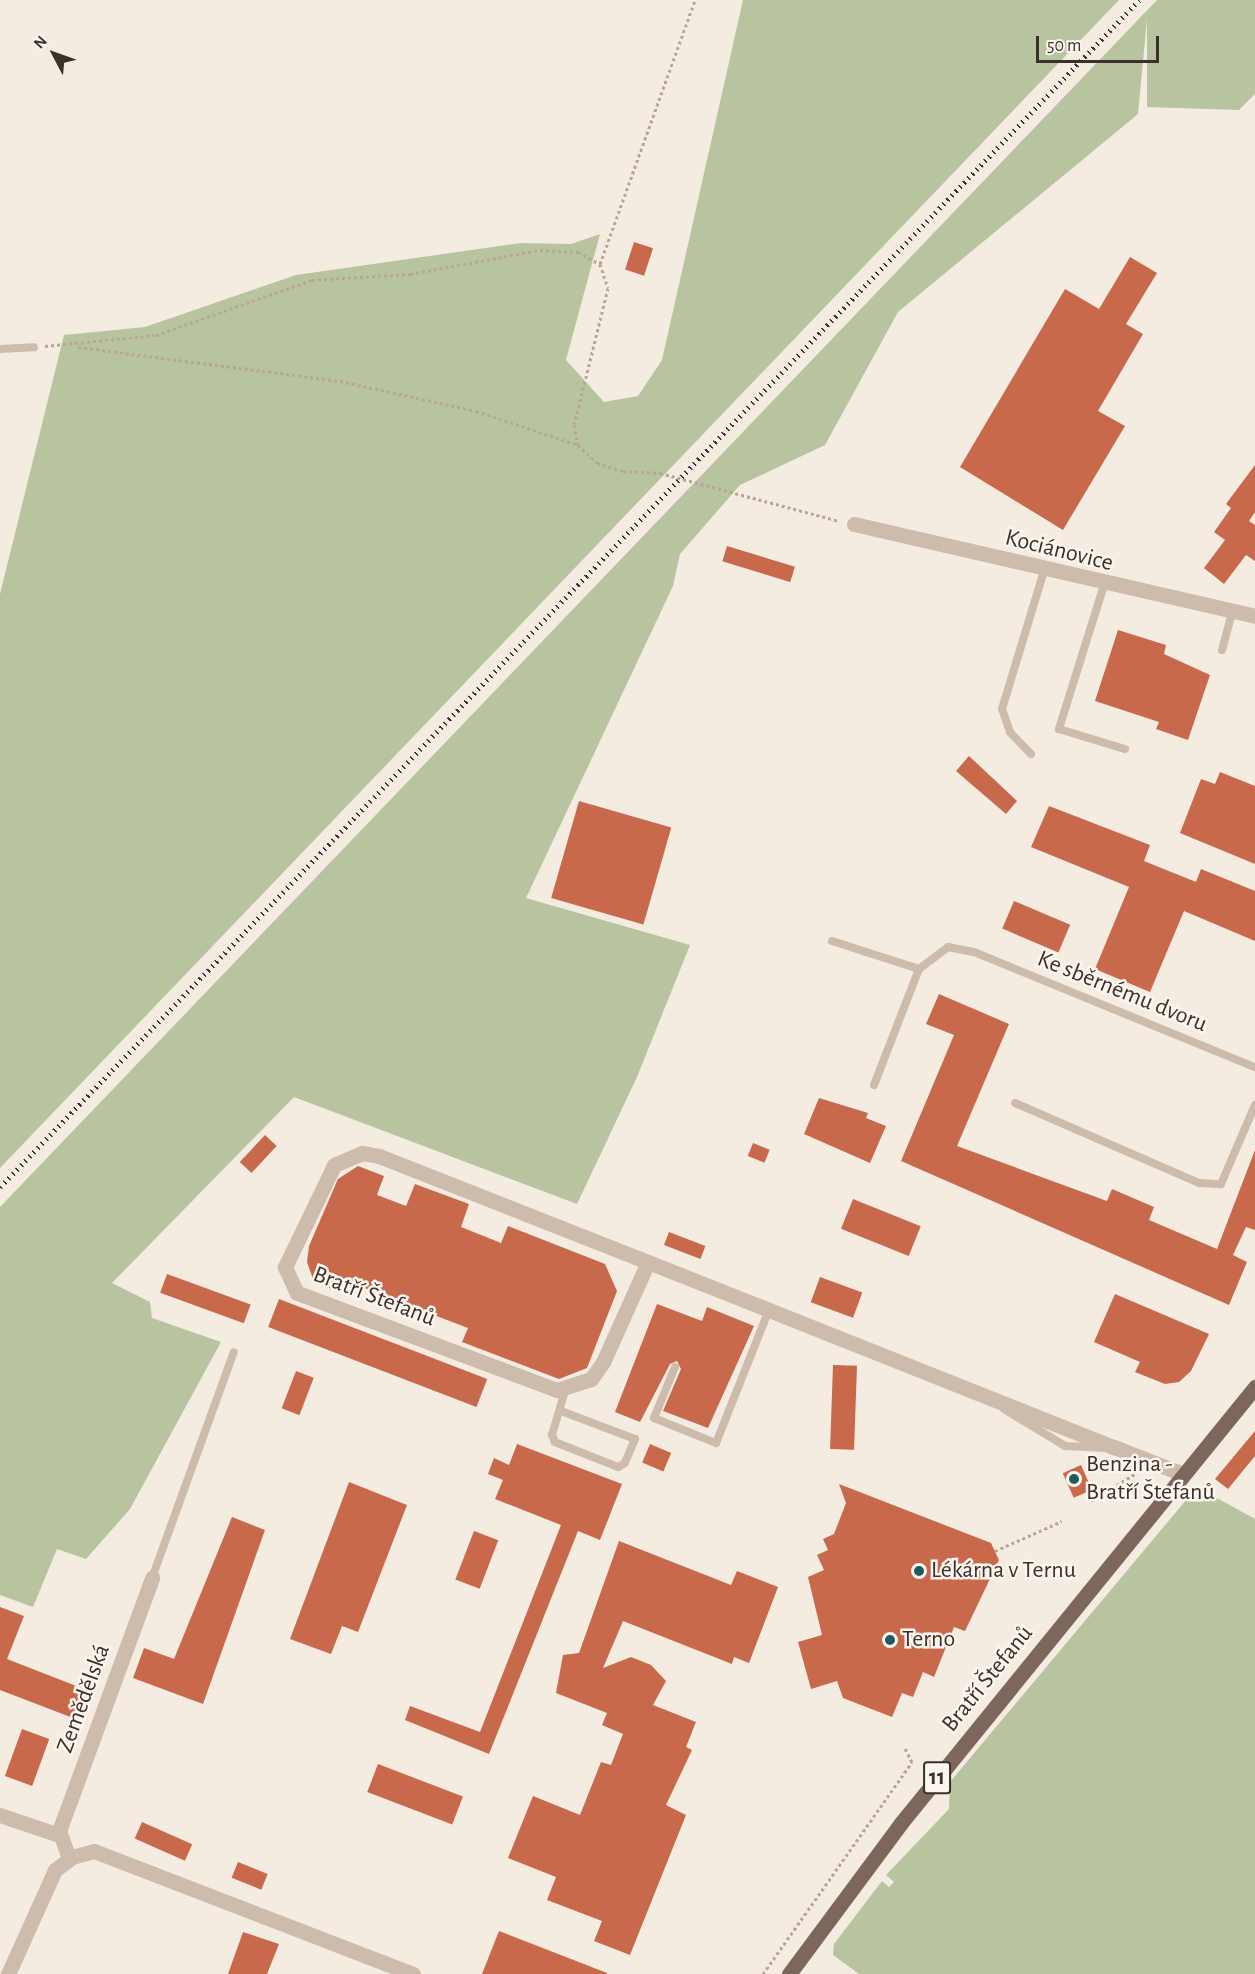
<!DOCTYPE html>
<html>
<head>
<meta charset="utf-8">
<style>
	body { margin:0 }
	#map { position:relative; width:1255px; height:1974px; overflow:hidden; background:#f4ebe1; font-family:"Alegreya Sans",sans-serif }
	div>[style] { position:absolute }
	.green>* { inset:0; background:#b8c4a0 }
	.building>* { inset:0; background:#c8694b; transform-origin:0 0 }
	.path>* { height:3px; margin-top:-1.5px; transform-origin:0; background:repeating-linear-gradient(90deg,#b9a596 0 3px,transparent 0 6px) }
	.service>* { height:8px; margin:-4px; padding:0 4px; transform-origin:4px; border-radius:4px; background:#cdbbac }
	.minor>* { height:15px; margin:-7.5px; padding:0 7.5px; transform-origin:7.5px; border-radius:7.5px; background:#cdbbac }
	.primary>* { height:15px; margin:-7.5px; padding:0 7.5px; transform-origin:7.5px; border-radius:7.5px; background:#7d675c }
	.rail>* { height:4.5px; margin-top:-2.25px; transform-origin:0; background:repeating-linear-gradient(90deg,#3b302b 0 1.5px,transparent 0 6px) }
	.dots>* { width:16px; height:16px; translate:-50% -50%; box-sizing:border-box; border:3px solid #fbf5ee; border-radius:50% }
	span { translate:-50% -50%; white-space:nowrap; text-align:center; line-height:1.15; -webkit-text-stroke:5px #fbf5ee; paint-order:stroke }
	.shield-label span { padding:2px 4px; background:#fbf5ee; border:2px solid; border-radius:4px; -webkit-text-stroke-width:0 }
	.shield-label { font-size:22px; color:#3b302b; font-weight:700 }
	.street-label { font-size:24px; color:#3b302b }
	.poi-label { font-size:24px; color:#3b302b }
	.left { translate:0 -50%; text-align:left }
	.north { position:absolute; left:24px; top:24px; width:60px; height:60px; -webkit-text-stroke:4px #fbf5ee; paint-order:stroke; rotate:311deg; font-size:16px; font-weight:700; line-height:24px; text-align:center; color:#3b302b }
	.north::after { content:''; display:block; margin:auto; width:21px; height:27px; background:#3b302b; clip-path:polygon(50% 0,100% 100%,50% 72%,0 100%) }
	.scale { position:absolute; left:1036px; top:36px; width:123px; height:27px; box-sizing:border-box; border:3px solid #3b302b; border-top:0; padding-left:8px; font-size:18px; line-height:21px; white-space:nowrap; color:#3b302b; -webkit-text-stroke:4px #fbf5ee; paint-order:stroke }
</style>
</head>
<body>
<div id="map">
	<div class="green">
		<div style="clip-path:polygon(743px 0,1119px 0,0 1168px,0 594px,64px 335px,145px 327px,296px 275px,521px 243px,571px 244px,600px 234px,566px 360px,604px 402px,638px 396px,662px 360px)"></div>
		<div style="clip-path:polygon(1157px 0,1255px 0,1255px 94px,1239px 110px,1147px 107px,1147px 19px,1138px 114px,898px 312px,825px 445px,740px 485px,680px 554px,673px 586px,526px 898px,690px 945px,637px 1077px,577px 1204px,294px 1097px,112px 1283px,150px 1302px,152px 1318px,221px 1342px,130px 1509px,86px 1559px,57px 1549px,33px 1607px,0 1595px,0 1207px)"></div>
		<div style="clip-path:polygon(1197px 1487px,1255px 1519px,1255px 1974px,859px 1974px,833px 1955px,834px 1944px,882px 1881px,889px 1887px,894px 1882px,886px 1875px,949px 1809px,950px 1782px)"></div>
	</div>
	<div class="building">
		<div style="left:634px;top:242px;width:20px;height:29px;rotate:18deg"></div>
		<div style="clip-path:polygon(1130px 257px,1157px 273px,1126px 324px,1143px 334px,1098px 411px,1125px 426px,1063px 530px,960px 467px,1065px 289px,1099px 309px)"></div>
		<div style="clip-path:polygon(1255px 465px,1255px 512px,1249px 521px,1255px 525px,1255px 561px,1246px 555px,1224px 584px,1204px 568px,1225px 540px,1214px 532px,1231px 508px,1226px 504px)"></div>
		<div style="left:727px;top:546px;width:71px;height:16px;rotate:17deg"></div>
		<div style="clip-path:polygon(1118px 630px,1166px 645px,1164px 654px,1210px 675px,1188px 740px,1156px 729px,1159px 722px,1095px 701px)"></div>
		<div style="clip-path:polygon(969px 756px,1017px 801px,1006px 814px,956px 771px)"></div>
		<div style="clip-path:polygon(1220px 772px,1255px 786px,1255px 864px,1180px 833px,1201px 779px,1215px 784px)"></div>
		<div style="left:579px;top:801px;width:96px;height:101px;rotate:16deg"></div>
		<div style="clip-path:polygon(1049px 806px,1150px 845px,1144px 861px,1196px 882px,1201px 869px,1255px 891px,1255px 941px,1184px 911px,1150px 992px,1095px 969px,1129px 887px,1031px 847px)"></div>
		<div style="left:1014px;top:901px;width:61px;height:30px;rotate:23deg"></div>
		<div style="clip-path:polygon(939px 994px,1009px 1024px,957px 1146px,1107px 1201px,1112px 1189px,1154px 1207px,1149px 1220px,1217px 1249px,1255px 1150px,1255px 1230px,1246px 1227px,1233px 1255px,1247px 1262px,1229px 1305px,901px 1161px,954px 1035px,926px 1024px)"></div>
		<div style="clip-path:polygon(819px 1098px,868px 1113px,866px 1118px,886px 1126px,870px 1163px,804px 1134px)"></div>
		<div style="left:265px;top:1135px;width:16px;height:37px;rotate:43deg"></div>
		<div style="left:753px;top:1143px;width:18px;height:14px;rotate:22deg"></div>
		<div style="clip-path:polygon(358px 1166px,384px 1176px,377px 1195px,406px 1206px,415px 1184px,469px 1204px,461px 1227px,501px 1243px,508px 1226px,605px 1264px,617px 1291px,587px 1368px,559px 1379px,462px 1342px,468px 1328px,447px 1320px,344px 1280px,339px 1292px,314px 1282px,307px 1262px,309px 1246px,338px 1179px)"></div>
		<div style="left:853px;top:1199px;width:73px;height:32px;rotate:22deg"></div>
		<div style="left:669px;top:1232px;width:39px;height:14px;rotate:21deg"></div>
		<div style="left:167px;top:1274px;width:89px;height:20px;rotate:20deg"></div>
		<div style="left:820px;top:1277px;width:45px;height:27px;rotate:20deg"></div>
		<div style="clip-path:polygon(1115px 1294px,1209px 1334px,1191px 1371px,1179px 1382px,1165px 1384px,1135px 1372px,1140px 1362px,1094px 1342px)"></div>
		<div style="left:279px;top:1299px;width:223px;height:30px;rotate:21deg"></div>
		<div style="clip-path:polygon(657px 1304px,702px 1321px,707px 1307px,754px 1326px,708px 1428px,663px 1411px,681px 1369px,677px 1361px,670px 1364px,640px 1422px,615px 1412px)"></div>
		<div style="left:833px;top:1365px;width:24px;height:84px;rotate:2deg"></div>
		<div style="left:296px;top:1371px;width:19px;height:40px;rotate:21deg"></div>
		<div style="clip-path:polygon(1255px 1431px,1255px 1456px,1228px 1489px,1215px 1479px)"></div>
		<div style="clip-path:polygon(517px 1444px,622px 1484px,600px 1540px,578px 1531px,489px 1754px,405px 1720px,410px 1706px,480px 1732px,561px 1525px,495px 1499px,503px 1480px,488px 1474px,494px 1458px,509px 1465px)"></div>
		<div style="left:650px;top:1444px;width:23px;height:20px;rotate:23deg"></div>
		<div style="left:1081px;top:1465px;width:27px;height:20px;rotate:66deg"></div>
		<div style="clip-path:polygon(349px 1482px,407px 1505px,358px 1632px,342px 1626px,331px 1654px,290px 1639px)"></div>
		<div style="clip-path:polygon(839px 1484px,991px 1543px,999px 1560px,965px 1631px,954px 1627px,934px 1677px,923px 1672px,913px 1697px,902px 1693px,892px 1717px,843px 1698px,837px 1681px,811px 1689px,798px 1642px,822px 1635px,808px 1577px,824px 1570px,817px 1555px,828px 1550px,823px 1539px,834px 1534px,846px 1503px)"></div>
		<div style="clip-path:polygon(232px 1517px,265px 1530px,203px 1704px,133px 1678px,144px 1648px,174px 1659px)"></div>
		<div style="left:474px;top:1531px;width:26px;height:52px;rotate:21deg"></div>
		<div style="clip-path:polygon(619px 1541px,731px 1585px,737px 1571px,778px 1587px,749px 1663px,734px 1657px,732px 1664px,623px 1621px,603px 1668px,631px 1657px,651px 1665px,666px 1681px,653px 1705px,696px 1722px,686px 1747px,692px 1750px,666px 1805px,686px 1815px,630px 1955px,594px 1941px,602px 1921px,547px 1900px,556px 1877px,508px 1858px,533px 1796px,580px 1815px,601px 1762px,611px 1765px,623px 1734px,602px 1725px,607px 1713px,556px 1693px,563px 1655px,579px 1653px)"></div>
		<div style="clip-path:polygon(0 1607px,24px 1616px,7px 1659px,84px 1689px,73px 1718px,0 1690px)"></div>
		<div style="left:22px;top:1729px;width:29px;height:50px;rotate:20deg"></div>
		<div style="left:378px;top:1764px;width:91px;height:30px;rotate:21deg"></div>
		<div style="left:142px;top:1822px;width:55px;height:18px;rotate:24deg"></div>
		<div style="left:238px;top:1862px;width:32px;height:17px;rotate:22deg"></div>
		<div style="clip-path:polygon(499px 1931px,607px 1973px,607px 1974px,482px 1974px)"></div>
		<div style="clip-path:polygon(243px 1932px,279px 1944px,267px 1974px,228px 1974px)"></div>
	</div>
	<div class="path">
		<div style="left:600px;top:264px;width:281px;rotate:-70.2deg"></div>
		<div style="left:45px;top:346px;width:112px;rotate:-5.7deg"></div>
		<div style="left:156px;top:335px;width:165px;rotate:-19.4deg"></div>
		<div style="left:312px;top:280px;width:98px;rotate:-3.5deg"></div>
		<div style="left:410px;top:274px;width:132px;rotate:-10.5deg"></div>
		<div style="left:540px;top:250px;width:38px;rotate:3deg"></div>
		<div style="left:578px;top:252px;width:25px;rotate:29deg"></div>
		<div style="left:600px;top:264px;width:25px;rotate:72deg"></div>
		<div style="left:608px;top:288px;width:141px;rotate:103.9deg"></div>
		<div style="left:574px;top:425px;width:20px;rotate:79deg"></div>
		<div style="left:578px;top:445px;width:26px;rotate:43deg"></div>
		<div style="left:597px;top:463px;width:27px;rotate:17deg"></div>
		<div style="left:623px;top:471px;width:37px;rotate:3deg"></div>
		<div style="left:660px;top:473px;width:185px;rotate:15deg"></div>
		<div style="left:78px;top:347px;width:264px;rotate:7.4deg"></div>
		<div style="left:340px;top:381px;width:139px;rotate:12.4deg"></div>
		<div style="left:476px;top:411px;width:108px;rotate:18.4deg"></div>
		<div style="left:1091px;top:1501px;width:55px;rotate:-31.7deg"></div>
		<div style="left:995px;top:1551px;width:73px;rotate:-24.1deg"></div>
		<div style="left:763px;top:1974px;width:259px;rotate:-54.9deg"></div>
		<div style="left:912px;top:1762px;width:18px;rotate:-117deg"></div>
	</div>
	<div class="service">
		<div style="left:0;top:349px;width:34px;rotate:-3deg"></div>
		<div style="left:1104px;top:585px;width:151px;rotate:107.4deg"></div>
		<div style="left:1059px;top:729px;width:69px;rotate:16.9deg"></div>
		<div style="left:1222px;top:650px;width:39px;rotate:-75deg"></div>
		<div style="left:1031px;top:754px;width:30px;rotate:-134deg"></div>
		<div style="left:1010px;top:732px;width:24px;rotate:-109deg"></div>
		<div style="left:1002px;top:709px;width:144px;rotate:-73.1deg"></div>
		<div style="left:832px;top:941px;width:91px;rotate:17.8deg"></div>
		<div style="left:919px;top:969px;width:36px;rotate:-37deg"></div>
		<div style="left:948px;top:947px;width:26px;rotate:11deg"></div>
		<div style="left:974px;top:952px;width:304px;rotate:22.3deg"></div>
		<div style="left:874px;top:1085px;width:124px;rotate:-68.8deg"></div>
		<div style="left:1015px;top:1103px;width:201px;rotate:23.5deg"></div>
		<div style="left:1199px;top:1183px;width:22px;rotate:3deg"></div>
		<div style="left:1221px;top:1184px;width:86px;rotate:-66.7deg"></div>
		<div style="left:675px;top:1367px;width:55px;rotate:112.4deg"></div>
		<div style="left:654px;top:1418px;width:67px;rotate:22deg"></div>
		<div style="left:716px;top:1443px;width:143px;rotate:-68.3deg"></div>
		<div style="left:1004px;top:1409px;width:71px;rotate:31.2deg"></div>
		<div style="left:1065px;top:1446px;width:42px;rotate:2.7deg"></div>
		<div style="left:561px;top:1411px;width:79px;rotate:20.7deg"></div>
		<div style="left:635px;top:1439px;width:26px;rotate:113deg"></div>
		<div style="left:625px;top:1463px;width:8px;rotate:150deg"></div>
		<div style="left:618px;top:1467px;width:68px;rotate:-158.4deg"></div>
		<div style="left:555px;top:1442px;width:8px;rotate:-113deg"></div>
		<div style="left:552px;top:1435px;width:50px;rotate:-73.7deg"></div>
		<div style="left:152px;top:1578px;width:240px;rotate:-70.1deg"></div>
	</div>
	<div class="minor">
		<div style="left:854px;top:524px;width:411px;rotate:12.9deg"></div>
		<div style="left:648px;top:1262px;width:110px;rotate:114.2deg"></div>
		<div style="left:603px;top:1362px;width:21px;rotate:125deg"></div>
		<div style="left:591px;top:1379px;width:36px;rotate:162deg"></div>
		<div style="left:557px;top:1390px;width:278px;rotate:-159.5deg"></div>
		<div style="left:297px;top:1293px;width:29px;rotate:-115deg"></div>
		<div style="left:285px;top:1267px;width:113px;rotate:-64.3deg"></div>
		<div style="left:334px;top:1165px;width:30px;rotate:-23deg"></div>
		<div style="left:362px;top:1153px;width:17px;rotate:10deg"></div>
		<div style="left:379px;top:1156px;width:289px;rotate:21.5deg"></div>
		<div style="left:648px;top:1262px;width:130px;rotate:21.6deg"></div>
		<div style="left:769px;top:1310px;width:371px;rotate:21.7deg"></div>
		<div style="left:1114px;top:1447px;width:74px;rotate:21.4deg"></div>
		<div style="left:0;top:1815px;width:62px;rotate:18.7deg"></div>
		<div style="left:69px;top:1858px;width:29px;rotate:-110deg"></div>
		<div style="left:59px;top:1831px;width:270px;rotate:-69.8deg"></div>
		<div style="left:8px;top:1974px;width:114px;rotate:-65.7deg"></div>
		<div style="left:55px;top:1870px;width:21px;rotate:-37deg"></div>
		<div style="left:72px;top:1857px;width:23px;rotate:-15deg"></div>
		<div style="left:94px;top:1851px;width:342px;rotate:21.1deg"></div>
	</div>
	<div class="primary">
		<div style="left:789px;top:1974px;width:188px;rotate:-53.4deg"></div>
		<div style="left:901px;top:1823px;width:562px;rotate:-50.93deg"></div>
	</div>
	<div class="rail">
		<div style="left:0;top:1187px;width:1645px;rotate:-46.18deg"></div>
	</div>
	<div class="dots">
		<div style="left:1074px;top:1479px;background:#1f5a5e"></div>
		<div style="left:919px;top:1571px;background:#1f5a5e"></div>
		<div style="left:890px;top:1640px;background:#1f5a5e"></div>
	</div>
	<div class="shield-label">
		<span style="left:937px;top:1778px">11</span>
	</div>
	<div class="street-label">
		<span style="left:1059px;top:551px;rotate:14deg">Kociánovice</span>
		<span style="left:1122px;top:992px;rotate:22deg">Ke sběrnému dvoru</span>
		<span style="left:374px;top:1297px;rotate:21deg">Bratří Štefanů</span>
		<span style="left:988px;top:1679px;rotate:-51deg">Bratří Štefanů</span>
		<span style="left:84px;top:1699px;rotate:-70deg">Zemědělská</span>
	</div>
	<div class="poi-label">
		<span class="left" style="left:1086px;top:1479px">Benzina -<br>Bratří Štefanů</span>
		<span class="left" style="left:931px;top:1571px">Lékárna v Ternu</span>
		<span class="left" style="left:902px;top:1640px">Terno</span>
	</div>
	<div class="north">N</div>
	<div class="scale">50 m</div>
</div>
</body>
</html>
